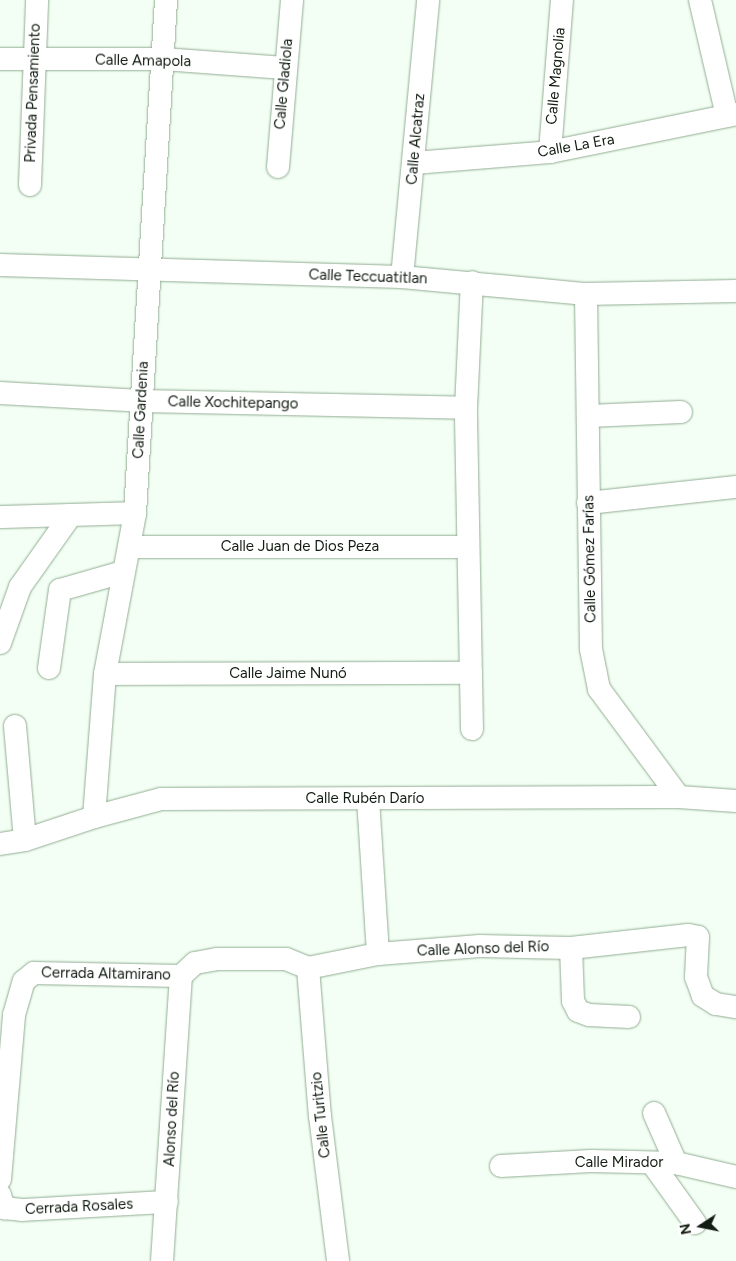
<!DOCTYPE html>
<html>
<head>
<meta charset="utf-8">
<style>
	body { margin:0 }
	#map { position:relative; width:736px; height:1261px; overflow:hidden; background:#f3fff4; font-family:Figtree,sans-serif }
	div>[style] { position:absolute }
	.roads { filter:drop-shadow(0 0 1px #92ad93) drop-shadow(0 0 1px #92ad93) }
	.minor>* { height:22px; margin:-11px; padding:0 11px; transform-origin:11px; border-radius:11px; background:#fff }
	span { translate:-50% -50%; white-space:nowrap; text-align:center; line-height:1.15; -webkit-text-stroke:4px #fff; paint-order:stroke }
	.street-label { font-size:15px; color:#121c12 }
	.north { position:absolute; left:676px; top:1201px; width:50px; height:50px; -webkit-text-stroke:4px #fff; paint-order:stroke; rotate:259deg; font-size:14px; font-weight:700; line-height:20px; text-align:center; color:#121c12 }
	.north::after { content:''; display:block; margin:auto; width:18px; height:22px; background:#121c12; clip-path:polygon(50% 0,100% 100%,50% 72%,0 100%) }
</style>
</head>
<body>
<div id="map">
	<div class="roads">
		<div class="minor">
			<div style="left:700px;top:0;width:119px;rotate:76.9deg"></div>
			<div style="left:0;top:59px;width:163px"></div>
			<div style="left:163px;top:59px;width:122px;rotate:4.2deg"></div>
			<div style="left:550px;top:152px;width:152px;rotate:-85.5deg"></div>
			<div style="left:414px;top:163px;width:136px;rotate:-4.6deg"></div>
			<div style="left:550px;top:152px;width:190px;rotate:-11.5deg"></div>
			<div style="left:278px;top:167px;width:168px;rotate:-85.2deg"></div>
			<div style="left:30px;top:185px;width:185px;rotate:-87.8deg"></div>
			<div style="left:0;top:265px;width:402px;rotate:1.7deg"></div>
			<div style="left:402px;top:277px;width:185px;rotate:5.3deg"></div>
			<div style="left:586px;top:294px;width:150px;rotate:-1.1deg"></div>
			<div style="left:402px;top:277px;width:278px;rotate:-84.6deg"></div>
			<div style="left:586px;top:294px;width:355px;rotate:89.2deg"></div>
			<div style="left:591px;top:649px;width:41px;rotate:78.7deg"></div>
			<div style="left:599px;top:689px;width:134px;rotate:53.5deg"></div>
			<div style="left:0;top:393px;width:141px;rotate:3.2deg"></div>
			<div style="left:141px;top:401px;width:325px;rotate:1.2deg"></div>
			<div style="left:589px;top:416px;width:92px;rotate:-2.5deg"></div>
			<div style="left:588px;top:503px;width:149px;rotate:-6.2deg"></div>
			<div style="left:0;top:517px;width:135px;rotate:-1.7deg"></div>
			<div style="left:131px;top:547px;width:337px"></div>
			<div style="left:0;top:643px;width:59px;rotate:-70.3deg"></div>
			<div style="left:20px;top:587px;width:88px;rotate:-54.7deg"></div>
			<div style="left:49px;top:668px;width:79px;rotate:-82deg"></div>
			<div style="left:60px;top:590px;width:66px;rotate:-15.9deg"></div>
			<div style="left:105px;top:674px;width:366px;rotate:-0.2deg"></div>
			<div style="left:15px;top:726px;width:114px;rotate:85deg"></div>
			<div style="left:472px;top:729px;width:321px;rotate:-91.1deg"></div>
			<div style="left:466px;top:408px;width:126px;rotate:-87.3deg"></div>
			<div style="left:368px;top:799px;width:155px;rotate:86.3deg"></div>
			<div style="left:94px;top:817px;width:143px;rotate:-85.6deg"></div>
			<div style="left:105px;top:674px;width:164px;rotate:-79.4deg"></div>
			<div style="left:135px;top:513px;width:514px;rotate:-86.54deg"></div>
			<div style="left:0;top:844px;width:25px;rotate:-9deg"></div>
			<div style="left:25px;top:840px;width:73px;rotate:-18.4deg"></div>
			<div style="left:94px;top:817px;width:69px;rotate:-15deg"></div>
			<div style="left:161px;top:799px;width:518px;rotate:-0.22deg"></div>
			<div style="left:679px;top:797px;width:57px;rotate:4deg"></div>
			<div style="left:571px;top:948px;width:53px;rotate:87.8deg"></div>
			<div style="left:573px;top:1001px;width:11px;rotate:63deg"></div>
			<div style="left:578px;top:1011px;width:12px;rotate:20deg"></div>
			<div style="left:589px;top:1015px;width:40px;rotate:2.9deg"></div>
			<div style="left:308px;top:968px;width:148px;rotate:85.4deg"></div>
			<div style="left:320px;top:1116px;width:146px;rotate:82.9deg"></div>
			<div style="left:181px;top:976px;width:19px;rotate:-43deg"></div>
			<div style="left:195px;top:963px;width:22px;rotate:-10deg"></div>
			<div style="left:217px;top:959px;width:69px"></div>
			<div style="left:286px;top:959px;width:24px;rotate:22deg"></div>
			<div style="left:308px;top:968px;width:71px;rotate:-11.3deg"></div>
			<div style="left:378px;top:954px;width:102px;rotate:-4.5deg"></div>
			<div style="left:480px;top:946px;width:91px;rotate:1.3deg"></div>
			<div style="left:571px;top:948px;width:118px;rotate:-6.3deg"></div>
			<div style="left:688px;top:935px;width:10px;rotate:11deg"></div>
			<div style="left:698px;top:937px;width:40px;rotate:92.9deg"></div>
			<div style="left:696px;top:977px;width:20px;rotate:70deg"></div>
			<div style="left:703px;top:996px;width:15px;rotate:32deg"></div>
			<div style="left:716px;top:1004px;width:20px;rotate:9deg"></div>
			<div style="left:654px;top:1113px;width:55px;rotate:66.3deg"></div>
			<div style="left:652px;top:1163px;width:74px;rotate:54.4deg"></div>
			<div style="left:501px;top:1166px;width:90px;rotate:-3.2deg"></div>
			<div style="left:591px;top:1161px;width:85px;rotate:1.3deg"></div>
			<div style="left:676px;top:1163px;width:62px;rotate:13.1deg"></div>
			<div style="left:0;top:1179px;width:165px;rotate:-85.1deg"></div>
			<div style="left:14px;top:1015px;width:35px;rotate:-74deg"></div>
			<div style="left:24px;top:981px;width:13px;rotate:-39deg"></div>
			<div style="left:34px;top:973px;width:147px;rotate:1.2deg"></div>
			<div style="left:0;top:1195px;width:14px;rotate:73deg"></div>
			<div style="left:4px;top:1208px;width:18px;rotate:6deg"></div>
			<div style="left:22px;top:1210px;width:145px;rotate:-3.2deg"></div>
			<div style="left:162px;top:1261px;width:286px;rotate:-86.2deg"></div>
		</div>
	</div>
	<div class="street-label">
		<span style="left:143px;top:61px;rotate:1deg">Calle Amapola</span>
		<span style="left:556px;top:76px;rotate:-85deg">Calle Magnolia</span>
		<span style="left:284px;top:84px;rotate:-85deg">Calle Gladiola</span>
		<span style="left:33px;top:93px;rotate:-88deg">Privada Pensamiento</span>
		<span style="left:416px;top:139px;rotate:-85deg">Calle Alcatraz</span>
		<span style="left:576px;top:146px;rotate:-10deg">Calle La Era</span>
		<span style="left:368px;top:277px;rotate:2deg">Calle Teccuatitlan</span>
		<span style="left:233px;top:403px;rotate:1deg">Calle Xochitepango</span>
		<span style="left:141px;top:410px;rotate:-87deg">Calle Gardenia</span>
		<span style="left:300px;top:547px">Calle Juan de Dios Peza</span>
		<span style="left:590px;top:559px;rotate:-91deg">Calle Gómez Farías</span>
		<span style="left:288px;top:674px">Calle Jaime Nunó</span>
		<span style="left:365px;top:799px">Calle Rubén Darío</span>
		<span style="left:483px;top:949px;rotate:-2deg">Calle Alonso del Río</span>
		<span style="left:106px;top:974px;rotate:1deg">Cerrada Altamirano</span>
		<span style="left:321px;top:1115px;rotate:-96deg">Calle Turitzio</span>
		<span style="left:172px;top:1119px;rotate:-87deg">Alonso del Río</span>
		<span style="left:619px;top:1163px">Calle Mirador</span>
		<span style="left:79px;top:1207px;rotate:-3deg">Cerrada Rosales</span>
	</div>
	<div class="north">N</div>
</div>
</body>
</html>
